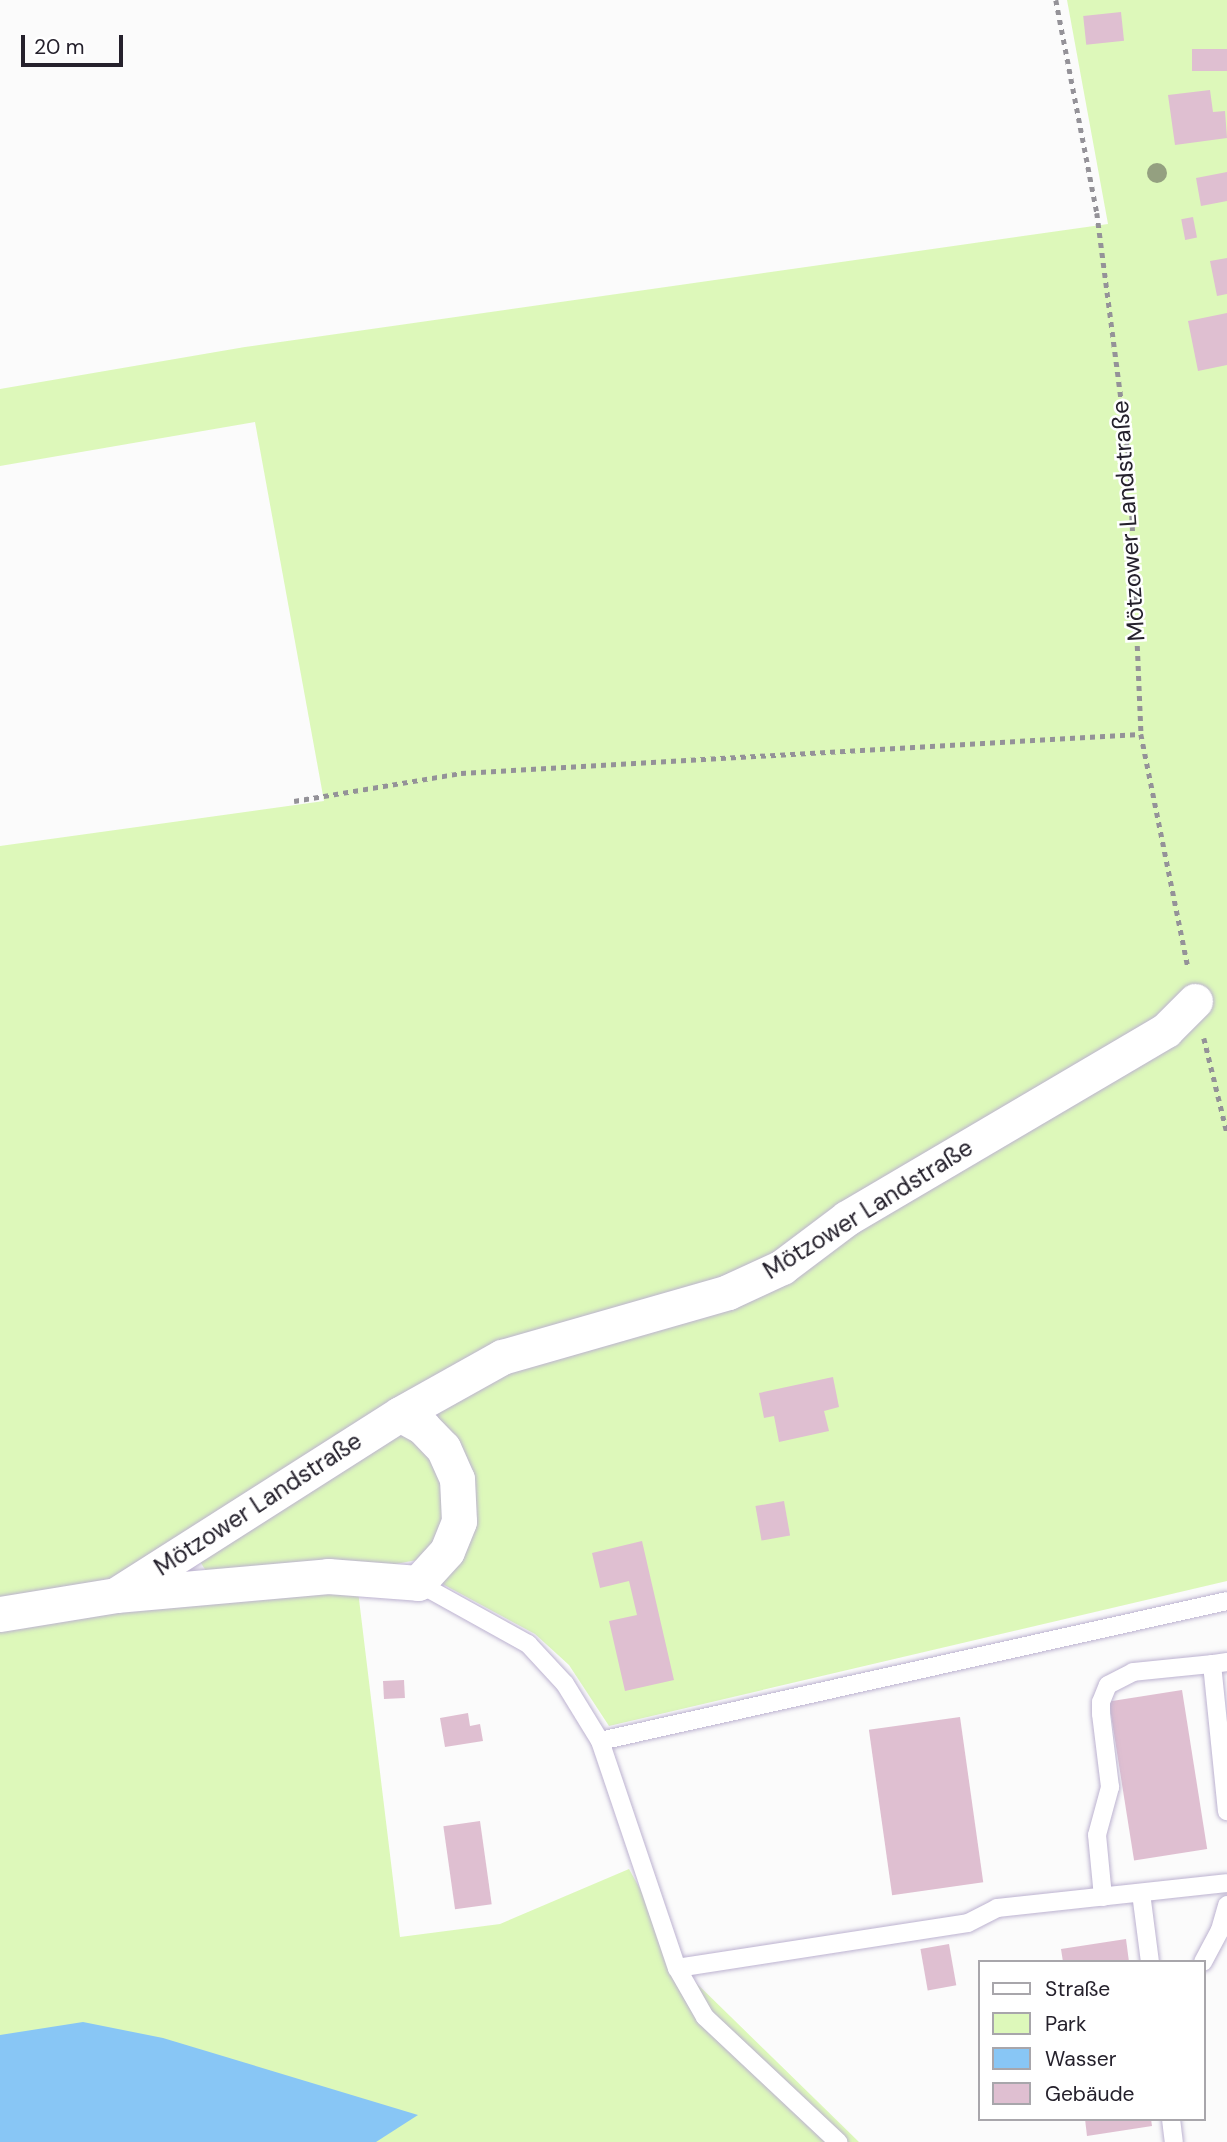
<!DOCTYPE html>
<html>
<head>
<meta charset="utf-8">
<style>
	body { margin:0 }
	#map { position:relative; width:1227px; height:2142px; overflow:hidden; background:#fbfbfb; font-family:"DM Sans",sans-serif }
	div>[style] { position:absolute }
	.green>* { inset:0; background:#ddf8ba }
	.water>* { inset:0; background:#88c6f5 }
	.building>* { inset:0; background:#dfbfd1; transform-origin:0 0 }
	.path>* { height:4.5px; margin-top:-2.25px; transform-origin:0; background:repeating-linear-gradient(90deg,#949298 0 5px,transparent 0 10px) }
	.roads { filter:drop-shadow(0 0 2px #bcb2d0) drop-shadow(0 0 2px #bcb2d0) }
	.service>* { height:18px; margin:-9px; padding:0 9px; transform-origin:9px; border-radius:9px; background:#fff }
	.minor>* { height:35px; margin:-17.5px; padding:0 17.5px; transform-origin:17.5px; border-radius:17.5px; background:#fff }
	.trees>* { width:20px; height:20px; margin:-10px; border-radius:50%; background:#94a080 }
	span { translate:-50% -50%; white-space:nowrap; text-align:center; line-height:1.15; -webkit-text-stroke:5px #fff; paint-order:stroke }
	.street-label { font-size:24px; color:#25212c }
	.legend { position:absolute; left:978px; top:1960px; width:228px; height:161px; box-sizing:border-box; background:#fff; border:2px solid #a8a6ab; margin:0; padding:9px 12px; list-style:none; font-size:21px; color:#25212c }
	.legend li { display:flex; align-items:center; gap:14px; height:35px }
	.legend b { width:35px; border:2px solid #a8a6ab }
	.scale { position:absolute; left:21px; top:35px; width:102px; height:32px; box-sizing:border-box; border:4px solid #25212c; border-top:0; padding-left:9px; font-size:21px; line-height:24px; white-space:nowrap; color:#25212c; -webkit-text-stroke:5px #fff; paint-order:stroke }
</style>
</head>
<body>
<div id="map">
	<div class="green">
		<div style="clip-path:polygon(1067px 0,1227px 0,1227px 1581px,609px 1726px,569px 1665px,535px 1634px,437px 1581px,460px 1555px,434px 1415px,109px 1585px,0 1602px,0 846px,324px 801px,255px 422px,0 466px,0 389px,245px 347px,1108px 224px)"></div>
		<div style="clip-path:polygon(401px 1431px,433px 1456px,446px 1498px,437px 1542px,417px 1560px,385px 1566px,206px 1571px,196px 1555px)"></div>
		<div style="clip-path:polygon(358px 1591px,400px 1937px,500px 1924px,629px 1869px,688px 1975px,859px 2142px,0 2142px,0 1625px,86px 1610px)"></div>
	</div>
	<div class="water">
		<div style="clip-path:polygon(83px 2022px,163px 2038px,418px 2115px,376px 2142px,0 2142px,0 2035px)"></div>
	</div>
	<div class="building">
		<div style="left:1121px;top:12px;width:29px;height:38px;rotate:84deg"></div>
		<div style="left:1227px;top:49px;width:22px;height:35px;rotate:90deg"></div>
		<div style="clip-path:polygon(1210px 90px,1213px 112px,1225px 111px,1227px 138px,1175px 145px,1168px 95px)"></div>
		<div style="clip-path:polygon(1227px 172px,1227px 201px,1201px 206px,1196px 178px)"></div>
		<div style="left:1193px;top:217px;width:21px;height:12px;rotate:79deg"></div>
		<div style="clip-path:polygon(1227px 258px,1227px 294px,1217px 296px,1210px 261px)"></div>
		<div style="clip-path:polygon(1227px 313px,1227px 365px,1198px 371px,1188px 321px)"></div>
		<div style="clip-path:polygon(833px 1377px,839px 1407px,824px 1411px,829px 1431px,779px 1442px,774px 1416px,764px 1418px,759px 1393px)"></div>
		<div style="left:784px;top:1501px;width:35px;height:29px;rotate:80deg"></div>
		<div style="clip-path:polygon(642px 1541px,674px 1680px,625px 1691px,609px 1621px,637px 1615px,629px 1581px,600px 1588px,592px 1553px)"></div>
		<div style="left:404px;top:1680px;width:18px;height:21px;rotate:87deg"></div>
		<div style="left:1182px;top:1690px;width:161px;height:74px;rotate:81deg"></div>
		<div style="clip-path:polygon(468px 1713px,470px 1726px,480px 1724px,483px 1741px,445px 1747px,440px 1718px)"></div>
		<div style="left:960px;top:1717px;width:167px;height:92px;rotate:82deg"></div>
		<div style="left:480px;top:1821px;width:84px;height:37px;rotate:82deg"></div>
		<div style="clip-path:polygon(1126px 1939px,1129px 1962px,1063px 1962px,1061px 1949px)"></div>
		<div style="left:949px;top:1944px;width:42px;height:29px;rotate:80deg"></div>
		<div style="clip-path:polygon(1085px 2119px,1151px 2119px,1152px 2126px,1087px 2136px)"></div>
	</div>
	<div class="path">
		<div style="left:1056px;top:0;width:217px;rotate:79.1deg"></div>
		<div style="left:1097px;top:213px;width:255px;rotate:82.6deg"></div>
		<div style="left:1130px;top:466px;width:268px;rotate:87.6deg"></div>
		<div style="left:1141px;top:734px;width:239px;rotate:78.6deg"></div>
		<div style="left:294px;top:801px;width:169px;rotate:-9.5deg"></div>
		<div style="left:461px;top:773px;width:680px;rotate:-3.29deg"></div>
		<div style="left:1204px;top:1038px;width:97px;rotate:76.3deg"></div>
	</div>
	<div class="roads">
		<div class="service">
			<div style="left:418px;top:1583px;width:126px;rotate:29deg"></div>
			<div style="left:528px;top:1644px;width:54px;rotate:47.2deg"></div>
			<div style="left:565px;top:1684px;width:67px;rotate:58.4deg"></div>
			<div style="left:600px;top:1741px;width:240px;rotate:71.3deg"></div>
			<div style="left:677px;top:1968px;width:294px;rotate:-8.8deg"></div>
			<div style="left:968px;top:1923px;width:33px;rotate:-27deg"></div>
			<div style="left:997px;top:1908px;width:231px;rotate:-6.2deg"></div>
			<div style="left:1227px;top:1662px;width:15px;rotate:172deg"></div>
			<div style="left:1212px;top:1664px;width:148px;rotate:84.2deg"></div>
			<div style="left:600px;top:1741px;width:642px;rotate:-12.59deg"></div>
			<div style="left:1141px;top:1893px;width:70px;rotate:82.6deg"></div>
			<div style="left:1103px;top:1897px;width:62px;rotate:-95.5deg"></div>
			<div style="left:1097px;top:1835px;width:50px;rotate:-74.8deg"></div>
			<div style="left:1110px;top:1787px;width:74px;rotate:-97deg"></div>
			<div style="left:1101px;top:1714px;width:12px;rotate:-90deg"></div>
			<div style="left:1101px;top:1702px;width:18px;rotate:-68deg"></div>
			<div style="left:1108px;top:1685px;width:28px;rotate:-27deg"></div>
			<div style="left:1133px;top:1672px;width:79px;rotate:-5.8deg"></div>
			<div style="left:1203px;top:1962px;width:36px;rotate:-62deg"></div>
			<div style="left:1220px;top:1930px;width:26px;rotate:-74deg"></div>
			<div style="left:677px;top:1968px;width:56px;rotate:60.3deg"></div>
			<div style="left:705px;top:2017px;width:183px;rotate:43.2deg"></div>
			<div style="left:1171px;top:2119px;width:23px;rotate:83deg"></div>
		</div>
		<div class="minor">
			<div style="left:400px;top:1414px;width:117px;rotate:-29.2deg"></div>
			<div style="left:502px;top:1357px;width:235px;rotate:-16deg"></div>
			<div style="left:728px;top:1292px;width:60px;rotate:-24.8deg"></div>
			<div style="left:782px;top:1267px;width:81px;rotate:-37deg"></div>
			<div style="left:847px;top:1218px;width:370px;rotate:-30.5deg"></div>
			<div style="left:1166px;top:1030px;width:41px;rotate:-45deg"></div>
			<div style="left:0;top:1614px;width:118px;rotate:-9.3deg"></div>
			<div style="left:116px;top:1595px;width:213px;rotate:-5.1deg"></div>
			<div style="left:328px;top:1576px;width:90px;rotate:4.4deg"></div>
			<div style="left:418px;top:1583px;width:43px;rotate:-47.8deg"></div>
			<div style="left:447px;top:1551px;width:32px;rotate:-68deg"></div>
			<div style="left:459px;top:1521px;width:42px;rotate:-92.7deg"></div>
			<div style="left:457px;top:1479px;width:34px;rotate:-114deg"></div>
			<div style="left:443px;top:1448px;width:29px;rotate:-134deg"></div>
			<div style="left:423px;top:1427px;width:26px;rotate:-151deg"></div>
			<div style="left:400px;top:1414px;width:337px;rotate:147.5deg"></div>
		</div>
	</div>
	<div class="trees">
		<div style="left:1157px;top:173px"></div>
	</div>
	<div class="street-label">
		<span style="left:1128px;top:521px;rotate:-94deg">Mötzower Landstraße</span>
		<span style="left:868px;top:1209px;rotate:-32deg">Mötzower Landstraße</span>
		<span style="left:258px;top:1504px;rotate:-33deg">Mötzower Landstraße</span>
	</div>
	<ul class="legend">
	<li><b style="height:9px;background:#fff"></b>Straße</li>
	<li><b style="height:19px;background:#ddf8ba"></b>Park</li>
	<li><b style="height:19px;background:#88c6f5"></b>Wasser</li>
	<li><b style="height:19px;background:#dfbfd1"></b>Gebäude</li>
	</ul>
	<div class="scale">20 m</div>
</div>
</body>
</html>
